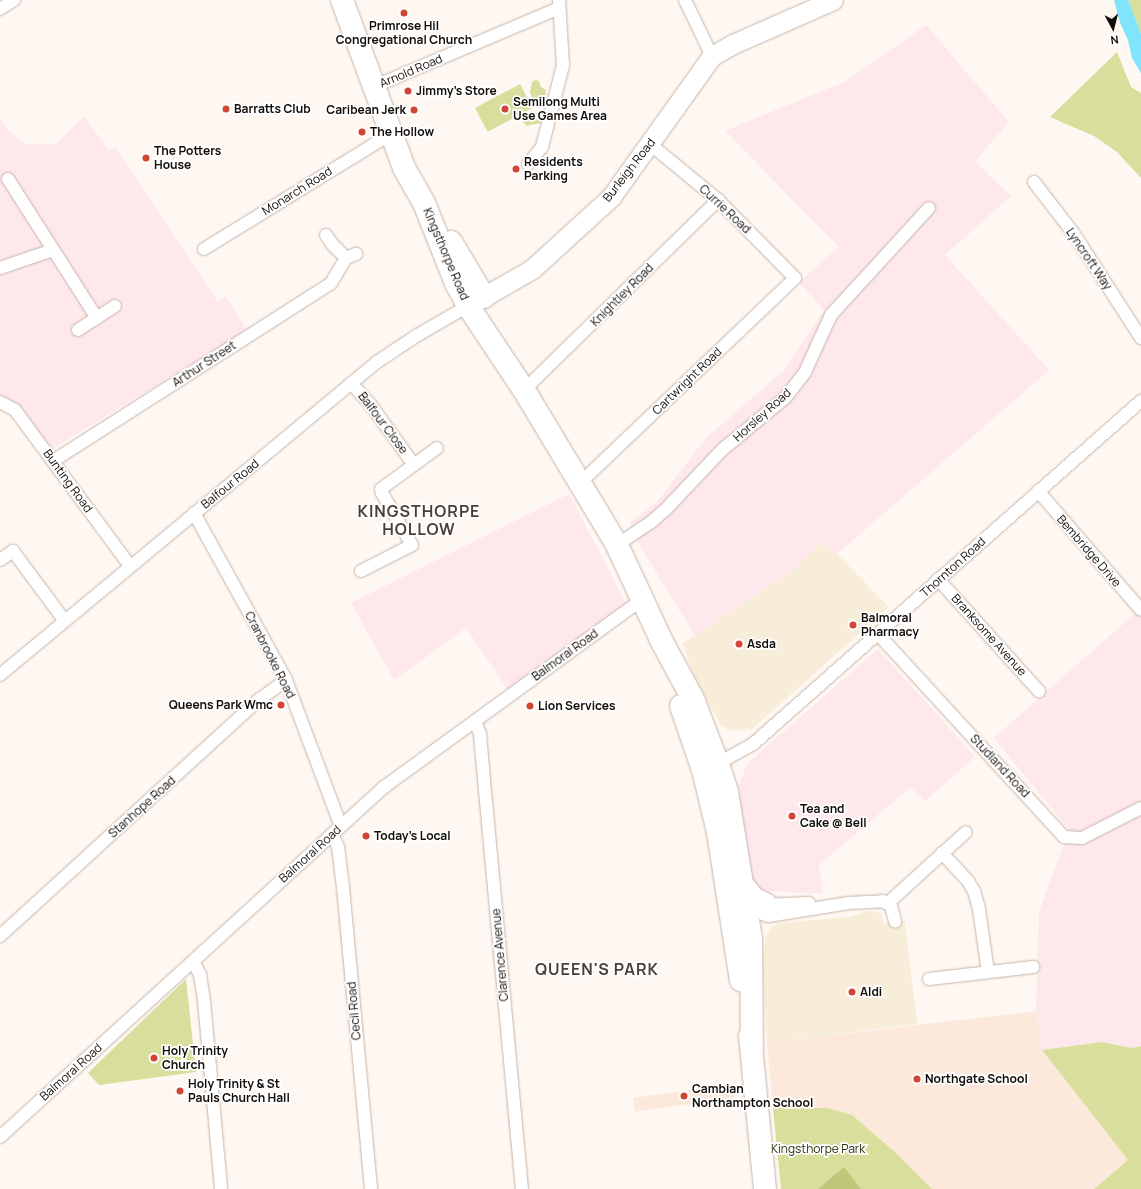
<!DOCTYPE html>
<html>
<head>
<meta charset="utf-8">
<style>
	body { margin:0 }
	#map { position:relative; width:1141px; height:1189px; overflow:hidden; background:#fef7f2; font-family:Manrope,sans-serif }
	div>[style] { position:absolute }
	.commercial>* { inset:0; background:#f8edd8 }
	.industrial>* { inset:0; background:#fee8eb }
	.built>* { inset:0; background:#fce9db; transform-origin:0 0 }
	.green>* { inset:0; background:#d8df9c; transform-origin:0 0 }
	.forest>* { inset:0; background:#c0c77a }
	.water>* { inset:0; background:#7fe4fc }
	.roads { filter:drop-shadow(0 0 1px #c5b5a9) drop-shadow(0 0 1px #c5b5a9) }
	.street>* { height:12px; margin:-6px; padding:0 6px; transform-origin:6px; border-radius:6px; background:#fff }
	.primary>* { height:19px; margin:-9.5px; padding:0 9.5px; transform-origin:9.5px; border-radius:9.5px; background:#fff }
	.highway>* { height:22px; margin:-11px; padding:0 11px; transform-origin:11px; border-radius:11px; background:#fff }
	.dots>* { width:11px; height:11px; translate:-50% -50%; box-sizing:border-box; border:2px solid #fff; border-radius:50% }
	span { translate:-50% -50%; white-space:nowrap; text-align:center; line-height:1.15; -webkit-text-stroke:3.5px #fff; paint-order:stroke }
	.poi-label { font-size:12px; color:#110c08; font-weight:700 }
	.left { translate:0 -50%; text-align:left }
	.right { translate:-100% -50%; text-align:right }
	.street-label { font-size:12px; color:#110c08 }
	.park-label { font-size:12px; color:#2b2e0c }
	.district-label { font-size:16px; color:#4c3e35; font-weight:700; letter-spacing:1px }
	.north { position:absolute; left:1093px; top:8px; width:40px; height:40px; -webkit-text-stroke:3px #fff; paint-order:stroke; rotate:173deg; font-size:11px; font-weight:700; line-height:16px; text-align:center; color:#110c08 }
	.north::after { content:''; display:block; margin:auto; width:14px; height:18px; background:#110c08; clip-path:polygon(50% 0,100% 100%,50% 72%,0 100%) }
</style>
</head>
<body>
<div id="map">
	<div class="commercial">
		<div style="clip-path:polygon(819px 543px,837px 554px,889px 607px,752px 729px,731px 731px,721px 725px,694px 677px,683px 643px,796px 568px)"></div>
		<div style="clip-path:polygon(869px 911px,881px 913px,884px 924px,905px 921px,917px 1024px,767px 1043px,763px 966px,765px 938px,769px 931px,777px 923px,849px 917px)"></div>
	</div>
	<div class="industrial">
		<div style="clip-path:polygon(926px 25px,1009px 122px,975px 161px,1011px 196px,945px 255px,1049px 370px,837px 554px,819px 543px,796px 568px,695px 636px,639px 544px,630px 522px,657px 502px,706px 438px,783px 371px,824px 310px,799px 282px,839px 247px,725px 131px,846px 81px)"></div>
		<div style="clip-path:polygon(84px 117px,109px 150px,116px 148px,218px 302px,226px 297px,247px 330px,47px 452px,4px 409px,0 407px,0 119px,8px 130px,25px 144px,56px 144px)"></div>
		<div style="clip-path:polygon(569px 494px,629px 609px,511px 694px,466px 628px,394px 680px,351px 603px)"></div>
		<div style="clip-path:polygon(1141px 608px,1141px 1046px,1132px 1048px,1102px 1042px,1042px 1050px,1036px 1011px,1039px 912px,1069px 830px,994px 738px)"></div>
		<div style="clip-path:polygon(878px 649px,975px 757px,925px 801px,911px 787px,819px 865px,823px 894px,768px 891px,759px 889px,751px 883px,738px 796px,739px 785px,747px 764px)"></div>
	</div>
	<div class="built">
		<div style="clip-path:polygon(1036px 1011px,1042px 1050px,1128px 1160px,1094px 1189px,932px 1189px,896px 1153px,851px 1115px,828px 1108px,773px 1108px,767px 1043px)"></div>
		<div style="left:732px;top:1084px;width:14px;height:100px;rotate:82deg"></div>
	</div>
	<div class="green">
		<div style="clip-path:polygon(1128px 0,1141px 0,1141px 34px,1137px 27px)"></div>
		<div style="clip-path:polygon(1117px 52px,1131px 87px,1141px 93px,1141px 178px,1117px 152px,1094px 136px,1050px 117px)"></div>
		<div style="clip-path:polygon(535px 80px,539px 81px,541px 87px,546px 90px,545px 99px,541px 102px,533px 100px,530px 92px,532px 82px)"></div>
		<div style="left:520px;top:84px;width:27px;height:51px;rotate:62deg"></div>
		<div style="clip-path:polygon(549px 107px,546px 122px,526px 126px,522px 120px)"></div>
		<div style="clip-path:polygon(186px 979px,196px 1072px,99px 1085px,88px 1073px)"></div>
		<div style="clip-path:polygon(1102px 1042px,1132px 1048px,1141px 1046px,1141px 1189px,1094px 1189px,1128px 1160px,1042px 1050px)"></div>
		<div style="clip-path:polygon(773px 1108px,828px 1108px,852px 1115px,896px 1153px,932px 1189px,781px 1189px)"></div>
	</div>
	<div class="forest">
		<div style="clip-path:polygon(844px 1167px,861px 1189px,818px 1189px)"></div>
	</div>
	<div class="water">
		<div style="clip-path:polygon(1114px 0,1128px 0,1141px 34px,1141px 73px,1132px 58px,1128px 40px,1120px 23px)"></div>
	</div>
	<div class="roads">
		<div class="street">
			<div style="left:685px;top:0;width:62px;rotate:64.3deg"></div>
			<div style="left:0;top:9px;width:17px;rotate:-33deg"></div>
			<div style="left:373px;top:87px;width:202px;rotate:-23deg"></div>
			<div style="left:528px;top:164px;width:22px;rotate:-51deg"></div>
			<div style="left:542px;top:147px;width:85px;rotate:-75.6deg"></div>
			<div style="left:563px;top:65px;width:65px;rotate:-93.5deg"></div>
			<div style="left:8px;top:179px;width:165px;rotate:57.4deg"></div>
			<div style="left:1034px;top:182px;width:66px;rotate:52.4deg"></div>
			<div style="left:1074px;top:234px;width:124px;rotate:57.2deg"></div>
			<div style="left:326px;top:235px;width:12px;rotate:55deg"></div>
			<div style="left:333px;top:245px;width:18px;rotate:45deg"></div>
			<div style="left:346px;top:258px;width:11px;rotate:-22deg"></div>
			<div style="left:204px;top:249px;width:220px;rotate:-31.6deg"></div>
			<div style="left:0;top:268px;width:56px;rotate:-18.8deg"></div>
			<div style="left:78px;top:330px;width:44px;rotate:-33deg"></div>
			<div style="left:351px;top:383px;width:28px;rotate:48deg"></div>
			<div style="left:370px;top:404px;width:75px;rotate:54.2deg"></div>
			<div style="left:524px;top:390px;width:272px;rotate:-44.4deg"></div>
			<div style="left:0;top:402px;width:17px;rotate:28deg"></div>
			<div style="left:15px;top:410px;width:194px;rotate:53.6deg"></div>
			<div style="left:53px;top:461px;width:330px;rotate:-32.6deg"></div>
			<div style="left:331px;top:283px;width:29px;rotate:-59deg"></div>
			<div style="left:580px;top:483px;width:297px;rotate:-43.6deg"></div>
			<div style="left:795px;top:278px;width:110px;rotate:-134.6deg"></div>
			<div style="left:718px;top:200px;width:88px;rotate:-140.5deg"></div>
			<div style="left:1038px;top:491px;width:157px;rotate:49.1deg"></div>
			<div style="left:194px;top:513px;width:191px;rotate:61.1deg"></div>
			<div style="left:286px;top:680px;width:156px;rotate:69.4deg"></div>
			<div style="left:617px;top:545px;width:40px;rotate:-34deg"></div>
			<div style="left:650px;top:523px;width:23px;rotate:-41deg"></div>
			<div style="left:667px;top:508px;width:81px;rotate:-46.5deg"></div>
			<div style="left:723px;top:449px;width:80px;rotate:-39.4deg"></div>
			<div style="left:785px;top:398px;width:33px;rotate:-52deg"></div>
			<div style="left:805px;top:372px;width:63px;rotate:-65.5deg"></div>
			<div style="left:831px;top:315px;width:145px;rotate:-47.5deg"></div>
			<div style="left:0;top:560px;width:16px;rotate:-35deg"></div>
			<div style="left:13px;top:551px;width:86px;rotate:53.5deg"></div>
			<div style="left:361px;top:571px;width:57px;rotate:-27deg"></div>
			<div style="left:412px;top:545px;width:60px;rotate:-120deg"></div>
			<div style="left:382px;top:493px;width:4px;rotate:-104deg"></div>
			<div style="left:381px;top:489px;width:69px;rotate:-36.2deg"></div>
			<div style="left:938px;top:579px;width:151px;rotate:48deg"></div>
			<div style="left:878px;top:634px;width:275px;rotate:47.5deg"></div>
			<div style="left:1064px;top:837px;width:18px;rotate:3deg"></div>
			<div style="left:1082px;top:838px;width:66px;rotate:-27deg"></div>
			<div style="left:0;top:675px;width:490px;rotate:-39.7deg"></div>
			<div style="left:377px;top:362px;width:47px;rotate:-33.7deg"></div>
			<div style="left:416px;top:336px;width:60px;rotate:-30deg"></div>
			<div style="left:475px;top:721px;width:14px;rotate:69deg"></div>
			<div style="left:480px;top:734px;width:35px;rotate:85deg"></div>
			<div style="left:483px;top:769px;width:422px;rotate:84.7deg"></div>
			<div style="left:713px;top:766px;width:46px;rotate:-28.8deg"></div>
			<div style="left:753px;top:744px;width:518px;rotate:-41.48deg"></div>
			<div style="left:332px;top:834px;width:14px;rotate:65deg"></div>
			<div style="left:338px;top:847px;width:40px;rotate:82.9deg"></div>
			<div style="left:343px;top:887px;width:303px;rotate:84.7deg"></div>
			<div style="left:942px;top:853px;width:38px;rotate:47deg"></div>
			<div style="left:968px;top:881px;width:12px;rotate:59deg"></div>
			<div style="left:974px;top:891px;width:19px;rotate:74deg"></div>
			<div style="left:979px;top:909px;width:64px;rotate:81.9deg"></div>
			<div style="left:888px;top:903px;width:105px;rotate:-42.3deg"></div>
			<div style="left:762px;top:905px;width:47px;rotate:-2.4deg"></div>
			<div style="left:746px;top:908px;width:23px;rotate:20deg"></div>
			<div style="left:768px;top:916px;width:82px;rotate:-9.1deg"></div>
			<div style="left:849px;top:903px;width:34px;rotate:-3deg"></div>
			<div style="left:883px;top:901px;width:9px;rotate:32deg"></div>
			<div style="left:891px;top:906px;width:16px;rotate:75deg"></div>
			<div style="left:0;top:936px;width:352px;rotate:-42.4deg"></div>
			<div style="left:260px;top:699px;width:32px;rotate:-36deg"></div>
			<div style="left:193px;top:961px;width:16px;rotate:63deg"></div>
			<div style="left:200px;top:975px;width:26px;rotate:81deg"></div>
			<div style="left:204px;top:1001px;width:189px;rotate:84.8deg"></div>
			<div style="left:929px;top:979px;width:105px;rotate:-6.6deg"></div>
			<div style="left:0;top:1137px;width:520px;rotate:-42.35deg"></div>
			<div style="left:384px;top:787px;width:320px;rotate:-36deg"></div>
		</div>
		<div class="primary">
			<div style="left:471px;top:304px;width:70px;rotate:-29.8deg"></div>
			<div style="left:532px;top:269px;width:107px;rotate:-42.3deg"></div>
			<div style="left:611px;top:197px;width:173px;rotate:-54.4deg"></div>
			<div style="left:712px;top:56px;width:24px;rotate:-30deg"></div>
			<div style="left:733px;top:44px;width:109px;rotate:-23.7deg"></div>
		</div>
		<div class="highway">
			<div style="left:342px;top:0;width:179px;rotate:69.7deg"></div>
			<div style="left:404px;top:168px;width:40px;rotate:60.3deg"></div>
			<div style="left:424px;top:203px;width:86px;rotate:68.2deg"></div>
			<div style="left:456px;top:283px;width:26px;rotate:62deg"></div>
			<div style="left:468px;top:306px;width:101px;rotate:56.3deg"></div>
			<div style="left:524px;top:390px;width:181px;rotate:59deg"></div>
			<div style="left:617px;top:545px;width:105px;rotate:65.1deg"></div>
			<div style="left:661px;top:640px;width:67px;rotate:61.5deg"></div>
			<div style="left:693px;top:699px;width:70px;rotate:69deg"></div>
			<div style="left:718px;top:764px;width:29px;rotate:72deg"></div>
			<div style="left:727px;top:792px;width:148px;rotate:80.7deg"></div>
			<div style="left:751px;top:938px;width:112px;rotate:89.5deg"></div>
			<div style="left:451px;top:242px;width:64px;rotate:59deg"></div>
			<div style="left:681px;top:706px;width:68px;rotate:71deg"></div>
			<div style="left:703px;top:770px;width:64px;rotate:76.4deg"></div>
			<div style="left:718px;top:832px;width:150px;rotate:81.2deg"></div>
			<div style="left:742px;top:884px;width:19px;rotate:51deg"></div>
			<div style="left:754px;top:899px;width:13px;rotate:23deg"></div>
			<div style="left:750px;top:1036px;width:154px;rotate:84.4deg"></div>
		</div>
	</div>
	<div class="dots">
		<div style="left:404px;top:13px;background:#d24535"></div>
		<div style="left:408px;top:91px;background:#d24535"></div>
		<div style="left:226px;top:109px;background:#d24535"></div>
		<div style="left:505px;top:109px;background:#d24535"></div>
		<div style="left:414px;top:110px;background:#d24535"></div>
		<div style="left:362px;top:132px;background:#d24535"></div>
		<div style="left:146px;top:158px;background:#d24535"></div>
		<div style="left:516px;top:169px;background:#d24535"></div>
		<div style="left:853px;top:625px;background:#d24535"></div>
		<div style="left:739px;top:644px;background:#d24535"></div>
		<div style="left:281px;top:705px;background:#d24535"></div>
		<div style="left:530px;top:706px;background:#d24535"></div>
		<div style="left:792px;top:816px;background:#d24535"></div>
		<div style="left:366px;top:836px;background:#d24535"></div>
		<div style="left:852px;top:992px;background:#d24535"></div>
		<div style="left:154px;top:1058px;background:#d24535"></div>
		<div style="left:917px;top:1079px;background:#d24535"></div>
		<div style="left:180px;top:1091px;background:#d24535"></div>
		<div style="left:684px;top:1096px;background:#d24535"></div>
	</div>
	<div class="poi-label">
		<span style="left:404px;top:33px">Primrose Hil<br>Congregational Church</span>
		<span class="left" style="left:416px;top:91px">Jimmy's Store</span>
		<span class="left" style="left:513px;top:109px">Semilong Multi<br>Use Games Area</span>
		<span class="left" style="left:234px;top:109px">Barratts Club</span>
		<span class="right" style="left:406px;top:110px">Caribean Jerk</span>
		<span class="left" style="left:370px;top:132px">The Hollow</span>
		<span class="left" style="left:154px;top:158px">The Potters<br>House</span>
		<span class="left" style="left:524px;top:169px">Residents<br>Parking</span>
		<span class="left" style="left:861px;top:625px">Balmoral<br>Pharmacy</span>
		<span class="left" style="left:747px;top:644px">Asda</span>
		<span class="right" style="left:273px;top:705px">Queens Park Wmc</span>
		<span class="left" style="left:538px;top:706px">Lion Services</span>
		<span class="left" style="left:800px;top:816px">Tea and<br>Cake @ Bell</span>
		<span class="left" style="left:374px;top:836px">Today's Local</span>
		<span class="left" style="left:860px;top:992px">Aldi</span>
		<span class="left" style="left:162px;top:1058px">Holy Trinity<br>Church</span>
		<span class="left" style="left:925px;top:1079px">Northgate School</span>
		<span class="left" style="left:188px;top:1091px">Holy Trinity &amp; St<br>Pauls Church Hall</span>
		<span class="left" style="left:692px;top:1096px">Cambian<br>Northampton School</span>
	</div>
	<div class="street-label">
		<span style="left:411px;top:71px;rotate:-23deg">Arnold Road</span>
		<span style="left:629px;top:170px;rotate:-52deg">Burleigh Road</span>
		<span style="left:297px;top:191px;rotate:-32deg">Monarch Road</span>
		<span style="left:725px;top:209px;rotate:43deg">Currie Road</span>
		<span style="left:446px;top:254px;rotate:67deg">Kingsthorpe Road</span>
		<span style="left:1089px;top:259px;rotate:56deg">Lyncroft Way</span>
		<span style="left:622px;top:295px;rotate:-45deg">Knightley Road</span>
		<span style="left:204px;top:364px;rotate:-33deg">Arthur Street</span>
		<span style="left:687px;top:381px;rotate:-44deg">Cartwright Road</span>
		<span style="left:762px;top:415px;rotate:-42deg">Horsley Road</span>
		<span style="left:383px;top:423px;rotate:53deg">Balfour Close</span>
		<span style="left:68px;top:481px;rotate:54deg">Bunting Road</span>
		<span style="left:230px;top:484px;rotate:-39deg">Balfour Road</span>
		<span style="left:1089px;top:551px;rotate:49deg">Bembridge Drive</span>
		<span style="left:953px;top:567px;rotate:-42deg">Thornton Road</span>
		<span style="left:989px;top:635px;rotate:48deg">Branksome Avenue</span>
		<span style="left:270px;top:655px;rotate:63deg">Cranbrooke Road</span>
		<span style="left:565px;top:655px;rotate:-36deg">Balmoral Road</span>
		<span style="left:1000px;top:766px;rotate:47deg">Studland Road</span>
		<span style="left:142px;top:807px;rotate:-42deg">Stanhope Road</span>
		<span style="left:310px;top:854px;rotate:-42deg">Balmoral Road</span>
		<span style="left:500px;top:955px;rotate:-95deg">Clarence Avenue</span>
		<span style="left:354px;top:1011px;rotate:-95deg">Cecil Road</span>
		<span style="left:71px;top:1072px;rotate:-42deg">Balmoral Road</span>
	</div>
	<div class="park-label">
		<span style="left:818px;top:1149px">Kingsthorpe Park</span>
	</div>
	<div class="district-label">
		<span style="left:419px;top:520px">KINGSTHORPE<br>HOLLOW</span>
		<span style="left:597px;top:969px">QUEEN'S PARK</span>
	</div>
	<div class="north">N</div>
</div>
</body>
</html>
